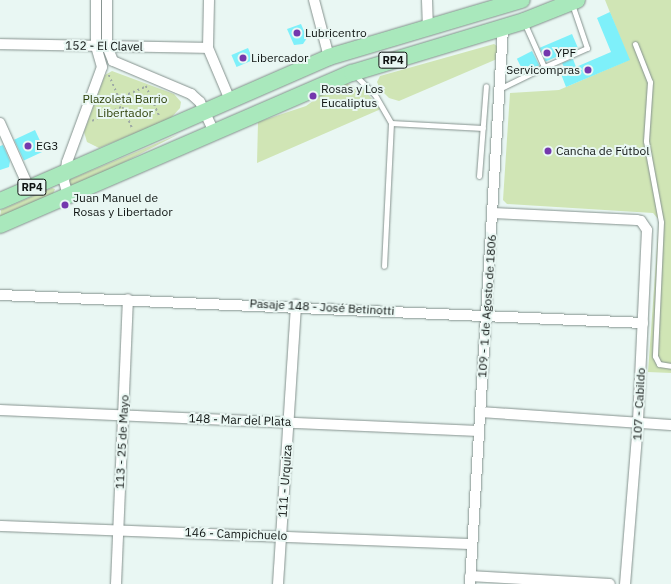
<!DOCTYPE html>
<html>
<head>
<meta charset="utf-8">
<style>
	body { margin:0 }
	#map { position:relative; width:671px; height:584px; overflow:hidden; background:#e9f7f3; font-family:"IBM Plex Sans",sans-serif }
	div>[style] { position:absolute }
	.green>* { inset:0; background:#d0e5b5 }
	.building>* { inset:0; background:#7ef0fa; transform-origin:0 0 }
	.path>* { height:1.5px; margin-top:-0.75px; transform-origin:0; background:repeating-linear-gradient(90deg,#9ea9a6 0 2px,transparent 0 5px) }
	.roads { filter:drop-shadow(0 0 1px #85928e) drop-shadow(0 0 1px #85928e) }
	.lane>* { height:5px; margin:-2.5px; padding:0 2.5px; transform-origin:2.5px; border-radius:2.5px; background:#fff }
	.street>* { height:10px; margin:-5px; padding:0 5px; transform-origin:5px; border-radius:5px; background:#fff }
	.primary>* { height:16px; margin:-8px; padding:0 8px; transform-origin:8px; border-radius:8px; background:#a9e8bc }
	.dots>* { width:11px; height:11px; translate:-50% -50%; box-sizing:border-box; border:2px solid #e9f7f3; border-radius:50% }
	span { translate:-50% -50%; white-space:nowrap; text-align:center; line-height:1.15; -webkit-text-stroke:4px #e9f7f3; paint-order:stroke }
	.shield-label span { padding:1px 3px; background:#e9f7f3; border:1px solid; border-radius:3px; -webkit-text-stroke-width:0 }
	.shield-label { font-size:11px; color:#0f1412; font-weight:700 }
	.poi-label { font-size:12px; color:#0f1412 }
	.left { translate:0 -50%; text-align:left }
	.right { translate:-100% -50%; text-align:right }
	.street-label { font-size:12px; color:#0f1412 }
	.park-label { font-size:12px; color:#2d4008 }
</style>
</head>
<body>
<div id="map">
	<div class="green">
		<div style="clip-path:polygon(605px 0,671px 0,671px 373px,648px 372px,659px 220px,653px 213px,507px 204px,503px 200px,510px 93px,559px 90px,629px 60px)"></div>
		<div style="clip-path:polygon(494px 44px,497px 46px,497px 59px,399px 101px,389px 98px,380px 89px,377px 82px,380px 76px)"></div>
		<div style="clip-path:polygon(112px 71px,174px 94px,181px 102px,180px 108px,170px 119px,99px 148px,87px 142px,84px 132px,105px 75px)"></div>
		<div style="clip-path:polygon(348px 84px,363px 89px,381px 109px,257px 163px,258px 122px,306px 106px,335px 85px)"></div>
		<div style="clip-path:polygon(179px 134px,105px 172px,70px 187px,69px 180px)"></div>
		<div style="clip-path:polygon(52px 188px,55px 189px,53px 194px,0 217px,1px 210px)"></div>
	</div>
	<div class="building">
		<div style="clip-path:polygon(610px 12px,630px 60px,566px 87px,561px 74px,566px 71px,562px 63px,573px 59px,576px 67px,611px 52px,597px 18px)"></div>
		<div style="clip-path:polygon(301px 24px,307px 38px,303px 44px,294px 45px,287px 29px)"></div>
		<div style="left:572px;top:34px;width:15px;height:35px;rotate:67deg"></div>
		<div style="left:248px;top:48px;width:13px;height:18px;rotate:67deg"></div>
		<div style="left:532px;top:51px;width:16px;height:17px;rotate:63deg"></div>
		<div style="left:35px;top:130px;width:23px;height:23px;rotate:65deg"></div>
		<div style="clip-path:polygon(3px 145px,10px 161px,9px 167px,0 170px,0 146px)"></div>
	</div>
	<div class="path">
		<div style="left:109px;top:75px;width:60px;rotate:66.4deg"></div>
		<div style="left:146px;top:86px;width:34px;rotate:66deg"></div>
		<div style="left:119px;top:98px;width:30px;rotate:-23deg"></div>
		<div style="left:92px;top:121px;width:34px;rotate:-26deg"></div>
	</div>
	<div class="roads">
		<div class="lane">
			<div style="left:524px;top:22px;width:49px;rotate:66deg"></div>
			<div style="left:544px;top:67px;width:47px;rotate:-23.8deg"></div>
			<div style="left:587px;top:48px;width:46px;rotate:-108.8deg"></div>
			<div style="left:635px;top:44px;width:41px;rotate:68.5deg"></div>
			<div style="left:650px;top:82px;width:59px;rotate:93.9deg"></div>
			<div style="left:646px;top:141px;width:82px;rotate:79.5deg"></div>
			<div style="left:661px;top:222px;width:134px;rotate:92.6deg"></div>
			<div style="left:655px;top:356px;width:9px;rotate:63deg"></div>
			<div style="left:659px;top:364px;width:12px;rotate:9deg"></div>
			<div style="left:355px;top:75px;width:28px;rotate:45deg"></div>
			<div style="left:375px;top:95px;width:32px;rotate:60deg"></div>
			<div style="left:391px;top:123px;width:143px;rotate:92.8deg"></div>
			<div style="left:501px;top:88px;width:48px;rotate:-26deg"></div>
			<div style="left:391px;top:123px;width:92px;rotate:3.1deg"></div>
			<div style="left:479px;top:176px;width:90px;rotate:-85.6deg"></div>
		</div>
		<div class="street">
			<div style="left:107px;top:0;width:46px;rotate:90deg"></div>
			<div style="left:107px;top:46px;width:16px;rotate:68deg"></div>
			<div style="left:113px;top:61px;width:85px;rotate:22.9deg"></div>
			<div style="left:191px;top:94px;width:12px;rotate:42deg"></div>
			<div style="left:200px;top:102px;width:33px;rotate:65deg"></div>
			<div style="left:209px;top:0;width:48px;rotate:91.2deg"></div>
			<div style="left:208px;top:48px;width:56px;rotate:67.1deg"></div>
			<div style="left:314px;top:0;width:59px;rotate:75.3deg"></div>
			<div style="left:427px;top:0;width:29px;rotate:88deg"></div>
			<div style="left:0;top:44px;width:208px;rotate:1.1deg"></div>
			<div style="left:0;top:123px;width:71px;rotate:66deg"></div>
			<div style="left:68px;top:196px;width:16px;rotate:-105deg"></div>
			<div style="left:64px;top:181px;width:19px;rotate:-81deg"></div>
			<div style="left:67px;top:162px;width:101px;rotate:-69.8deg"></div>
			<div style="left:102px;top:67px;width:22px;rotate:-106deg"></div>
			<div style="left:96px;top:46px;width:46px;rotate:-90deg"></div>
			<div style="left:493px;top:213px;width:144px;rotate:2.8deg"></div>
			<div style="left:637px;top:220px;width:4px;rotate:14deg"></div>
			<div style="left:641px;top:221px;width:11px;rotate:56deg"></div>
			<div style="left:647px;top:230px;width:193px;rotate:92.7deg"></div>
			<div style="left:638px;top:423px;width:162px;rotate:94.6deg"></div>
			<div style="left:0;top:295px;width:644px;rotate:2.49deg"></div>
			<div style="left:0;top:410px;width:479px;rotate:2.5deg"></div>
			<div style="left:480px;top:412px;width:191px;rotate:3.9deg"></div>
			<div style="left:0;top:526px;width:471px;rotate:2.2deg"></div>
			<div style="left:470px;top:576px;width:140px;rotate:3.3deg"></div>
			<div style="left:116px;top:584px;width:285px;rotate:-87.6deg"></div>
			<div style="left:278px;top:584px;width:280px;rotate:-86.3deg"></div>
			<div style="left:470px;top:584px;width:557px;rotate:-86.6deg"></div>
		</div>
		<div class="primary">
			<div style="left:0;top:201px;width:359px;rotate:-23.6deg"></div>
			<div style="left:329px;top:57px;width:201px;rotate:-16.5deg"></div>
			<div style="left:0;top:225px;width:383px;rotate:-23.4deg"></div>
			<div style="left:352px;top:73px;width:180px;rotate:-16.8deg"></div>
			<div style="left:524px;top:21px;width:57px;rotate:-21.6deg"></div>
		</div>
	</div>
	<div class="dots">
		<div style="left:297px;top:33px;background:#7438ad"></div>
		<div style="left:547px;top:53px;background:#7438ad"></div>
		<div style="left:243px;top:58px;background:#7438ad"></div>
		<div style="left:588px;top:70px;background:#7438ad"></div>
		<div style="left:313px;top:96px;background:#7438ad"></div>
		<div style="left:28px;top:146px;background:#7438ad"></div>
		<div style="left:548px;top:151px;background:#7438ad"></div>
		<div style="left:65px;top:205px;background:#7438ad"></div>
	</div>
	<div class="shield-label">
		<span style="left:393px;top:60px">RP4</span>
		<span style="left:32px;top:187px">RP4</span>
	</div>
	<div class="poi-label">
		<span class="left" style="left:305px;top:33px">Lubricentro</span>
		<span class="left" style="left:555px;top:53px">YPF</span>
		<span class="left" style="left:251px;top:58px">Libercador</span>
		<span class="right" style="left:580px;top:70px">Servicompras</span>
		<span class="left" style="left:321px;top:96px">Rosas y Los<br>Eucaliptus</span>
		<span class="left" style="left:36px;top:146px">EG3</span>
		<span class="left" style="left:556px;top:151px">Cancha de Fútbol</span>
		<span class="left" style="left:73px;top:205px">Juan Manuel de<br>Rosas y Libertador</span>
	</div>
	<div class="street-label">
		<span style="left:104px;top:46px;rotate:1deg">152 - El Clavel</span>
		<span style="left:487px;top:306px;rotate:-86deg">109 - 1 de Agosto de 1806</span>
		<span style="left:322px;top:307px;rotate:3deg">Pasaje 148 - José Betinotti</span>
		<span style="left:639px;top:404px;rotate:-87deg">107 - Cabildo</span>
		<span style="left:240px;top:420px;rotate:2deg">148 - Mar del Plata</span>
		<span style="left:122px;top:442px;rotate:-87deg">113 - 25 de Mayo</span>
		<span style="left:285px;top:481px;rotate:-86deg">111 - Urquiza</span>
		<span style="left:236px;top:534px;rotate:2deg">146 - Campichuelo</span>
	</div>
	<div class="park-label">
		<span style="left:125px;top:106px">Plazoleta Barrio<br>Libertador</span>
	</div>
</div>
</body>
</html>
